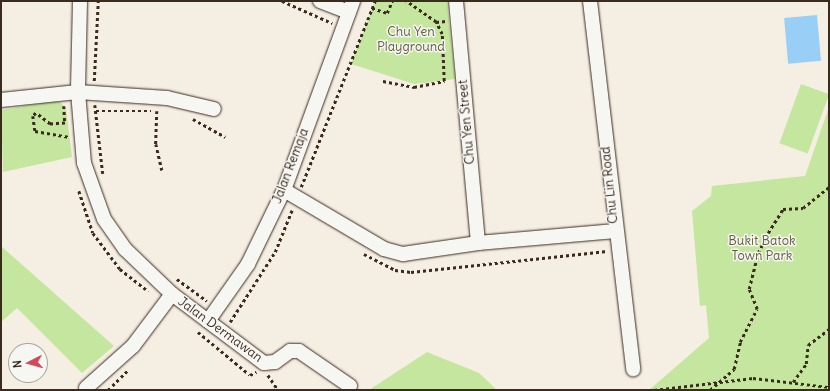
<!DOCTYPE html>
<html>
<head>
<meta charset="utf-8">
<style>
	body { margin:0 }
	#map { position:relative; width:830px; height:391px; overflow:hidden; background:#f5eee2; font-family:Delius,sans-serif }
	div>[style] { position:absolute }
	.green>* { inset:0; background:#c5e69e; transform-origin:0 0 }
	.water>* { inset:0; background:#99cff7; transform-origin:0 0 }
	.path>* { height:2.5px; margin-top:-1.25px; transform-origin:0; background:repeating-linear-gradient(90deg,#3b2a1e 0 3px,transparent 0 6px) }
	.roads { filter:drop-shadow(0 0 1px #3b2a1e) drop-shadow(0 0 1px #3b2a1e) }
	.street>* { height:14px; margin:-7px; padding:0 7px; transform-origin:7px; border-radius:7px; background:#f6f6f2 }
	span { translate:-50% -50%; white-space:nowrap; text-align:center; line-height:1.15; -webkit-text-stroke:3px #f6f6f2; paint-order:stroke }
	.park-label { font-size:13px; color:#5e593e }
	.street-label { font-size:13px; color:#3b2a1e }
	.frame { position:absolute; inset:0; border:2px solid #3b2a1e; pointer-events:none }
	.north { position:absolute; left:8px; top:343px; width:40px; height:40px; box-sizing:border-box; background:#f6f6f2; border:1px solid #aba49d; border-radius:50%; rotate:264deg; font-size:11px; font-weight:700; line-height:16px; text-align:center; color:#3b2a1e }
	.north::after { content:''; display:block; margin:auto; width:14px; height:18px; background:#d1495b; clip-path:polygon(50% 0,100% 100%,50% 72%,0 100%) }
</style>
</head>
<body>
<div id="map">
	<div class="green">
		<div style="clip-path:polygon(375px 1px,447px 1px,455px 79px,414px 84px,351px 64px)"></div>
		<div style="left:801px;top:84px;width:30px;height:63px;rotate:20deg"></div>
		<div style="clip-path:polygon(58px 100px,66px 108px,72px 157px,3px 172px,1px 110px)"></div>
		<div style="clip-path:polygon(829px 107px,829px 390px,649px 390px,709px 338px,706px 305px,700px 306px,692px 211px,711px 196px,712px 186px,805px 176px)"></div>
		<div style="clip-path:polygon(1px 246px,114px 346px,82px 373px,17px 308px,1px 322px)"></div>
		<div style="clip-path:polygon(427px 352px,479px 373px,497px 390px,369px 390px)"></div>
	</div>
	<div class="water">
		<div style="left:817px;top:15px;width:46px;height:33px;rotate:85deg"></div>
	</div>
	<div class="path">
		<div style="left:282px;top:1px;width:55px;rotate:23.7deg"></div>
		<div style="left:372px;top:8px;width:16px;rotate:18deg"></div>
		<div style="left:387px;top:13px;width:13px;rotate:-67deg"></div>
		<div style="left:436px;top:22px;width:10px;rotate:-6deg"></div>
		<div style="left:94px;top:81px;width:80px;rotate:-87.1deg"></div>
		<div style="left:383px;top:81px;width:32px;rotate:11deg"></div>
		<div style="left:414px;top:87px;width:31px;rotate:-11deg"></div>
		<div style="left:444px;top:81px;width:47px;rotate:-92.4deg"></div>
		<div style="left:442px;top:34px;width:13px;rotate:-117deg"></div>
		<div style="left:436px;top:22px;width:37px;rotate:-145deg"></div>
		<div style="left:95px;top:105px;width:69px;rotate:83.4deg"></div>
		<div style="left:64px;top:106px;width:17px;rotate:87deg"></div>
		<div style="left:65px;top:123px;width:15px;rotate:176deg"></div>
		<div style="left:50px;top:124px;width:18px;rotate:-142deg"></div>
		<div style="left:36px;top:113px;width:4px;rotate:135deg"></div>
		<div style="left:33px;top:116px;width:15px;rotate:82deg"></div>
		<div style="left:35px;top:131px;width:35px;rotate:10deg"></div>
		<div style="left:96px;top:111px;width:55px"></div>
		<div style="left:157px;top:111px;width:33px;rotate:92deg"></div>
		<div style="left:156px;top:144px;width:27px;rotate:77deg"></div>
		<div style="left:193px;top:119px;width:37px;rotate:29deg"></div>
		<div style="left:301px;top:187px;width:200px;rotate:-68.3deg"></div>
		<div style="left:79px;top:191px;width:44px;rotate:71.6deg"></div>
		<div style="left:93px;top:233px;width:45px;rotate:53.1deg"></div>
		<div style="left:120px;top:269px;width:36px;rotate:38deg"></div>
		<div style="left:364px;top:254px;width:35px;rotate:27deg"></div>
		<div style="left:395px;top:270px;width:16px;rotate:7deg"></div>
		<div style="left:411px;top:272px;width:197px;rotate:-6.1deg"></div>
		<div style="left:177px;top:279px;width:37px;rotate:36deg"></div>
		<div style="left:230px;top:322px;width:83px;rotate:-57.3deg"></div>
		<div style="left:275px;top:252px;width:45px;rotate:-68deg"></div>
		<div style="left:198px;top:332px;width:67px;rotate:39.6deg"></div>
		<div style="left:250px;top:375px;width:7px;rotate:-27deg"></div>
		<div style="left:268px;top:375px;width:18px;rotate:56deg"></div>
		<div style="left:793px;top:382px;width:22px;rotate:-54deg"></div>
		<div style="left:806px;top:364px;width:19px;rotate:-84deg"></div>
		<div style="left:808px;top:345px;width:26px;rotate:-37deg"></div>
		<div style="left:108px;top:390px;width:30px;rotate:-45deg"></div>
		<div style="left:654px;top:390px;width:100px;rotate:-6.9deg"></div>
		<div style="left:753px;top:378px;width:77px;rotate:6.8deg"></div>
		<div style="left:710px;top:390px;width:32px;rotate:-41deg"></div>
		<div style="left:734px;top:369px;width:28px;rotate:-77deg"></div>
		<div style="left:740px;top:342px;width:37px;rotate:-63deg"></div>
		<div style="left:757px;top:309px;width:22px;rotate:-112deg"></div>
		<div style="left:749px;top:289px;width:37px;rotate:-76deg"></div>
		<div style="left:758px;top:253px;width:22px;rotate:-63deg"></div>
		<div style="left:768px;top:233px;width:28px;rotate:-58deg"></div>
		<div style="left:783px;top:209px;width:20px;rotate:-3deg"></div>
		<div style="left:803px;top:208px;width:33px;rotate:-39deg"></div>
	</div>
	<div class="roads">
		<div class="street">
			<div style="left:80px;top:1px;width:91px;rotate:91.3deg"></div>
			<div style="left:78px;top:92px;width:71px;rotate:85.2deg"></div>
			<div style="left:84px;top:163px;width:59px;rotate:70.3deg"></div>
			<div style="left:104px;top:219px;width:37px;rotate:55deg"></div>
			<div style="left:125px;top:249px;width:65px;rotate:43.8deg"></div>
			<div style="left:172px;top:294px;width:115px;rotate:36.9deg"></div>
			<div style="left:264px;top:363px;width:11px;rotate:-5deg"></div>
			<div style="left:275px;top:362px;width:19px;rotate:-36deg"></div>
			<div style="left:290px;top:351px;width:9px"></div>
			<div style="left:299px;top:351px;width:62px;rotate:34.5deg"></div>
			<div style="left:320px;top:1px;width:31px;rotate:21deg"></div>
			<div style="left:456px;top:1px;width:243px;rotate:84.8deg"></div>
			<div style="left:590px;top:1px;width:371px;rotate:83.3deg"></div>
			<div style="left:1px;top:100px;width:77px;rotate:-5.9deg"></div>
			<div style="left:78px;top:92px;width:89px;rotate:3.9deg"></div>
			<div style="left:167px;top:98px;width:48px;rotate:13.2deg"></div>
			<div style="left:284px;top:190px;width:116px;rotate:30.5deg"></div>
			<div style="left:384px;top:249px;width:20px;rotate:15deg"></div>
			<div style="left:403px;top:254px;width:76px;rotate:-8.3deg"></div>
			<div style="left:478px;top:243px;width:138px;rotate:-5deg"></div>
			<div style="left:208px;top:321px;width:70px;rotate:-54.9deg"></div>
			<div style="left:248px;top:264px;width:82px;rotate:-64.1deg"></div>
			<div style="left:284px;top:190px;width:201px;rotate:-69.9deg"></div>
			<div style="left:86px;top:388px;width:63px;rotate:-41.8deg"></div>
			<div style="left:133px;top:346px;width:65px;rotate:-53.1deg"></div>
		</div>
	</div>
	<div class="park-label">
		<span style="left:411px;top:40px">Chu Yen<br>Playground</span>
		<span style="left:762px;top:249px">Bukit Batok<br>Town Park</span>
	</div>
	<div class="street-label">
		<span style="left:467px;top:122px;rotate:-95deg">Chu Yen Street</span>
		<span style="left:291px;top:166px;rotate:-69deg">Jalan Remaja</span>
		<span style="left:610px;top:185px;rotate:-96deg">Chu Lin Road</span>
		<span style="left:220px;top:330px;rotate:36deg">Jalan Dermawan</span>
	</div>
	<div class="frame"></div>
	<div class="north">N</div>
</div>
</body>
</html>
